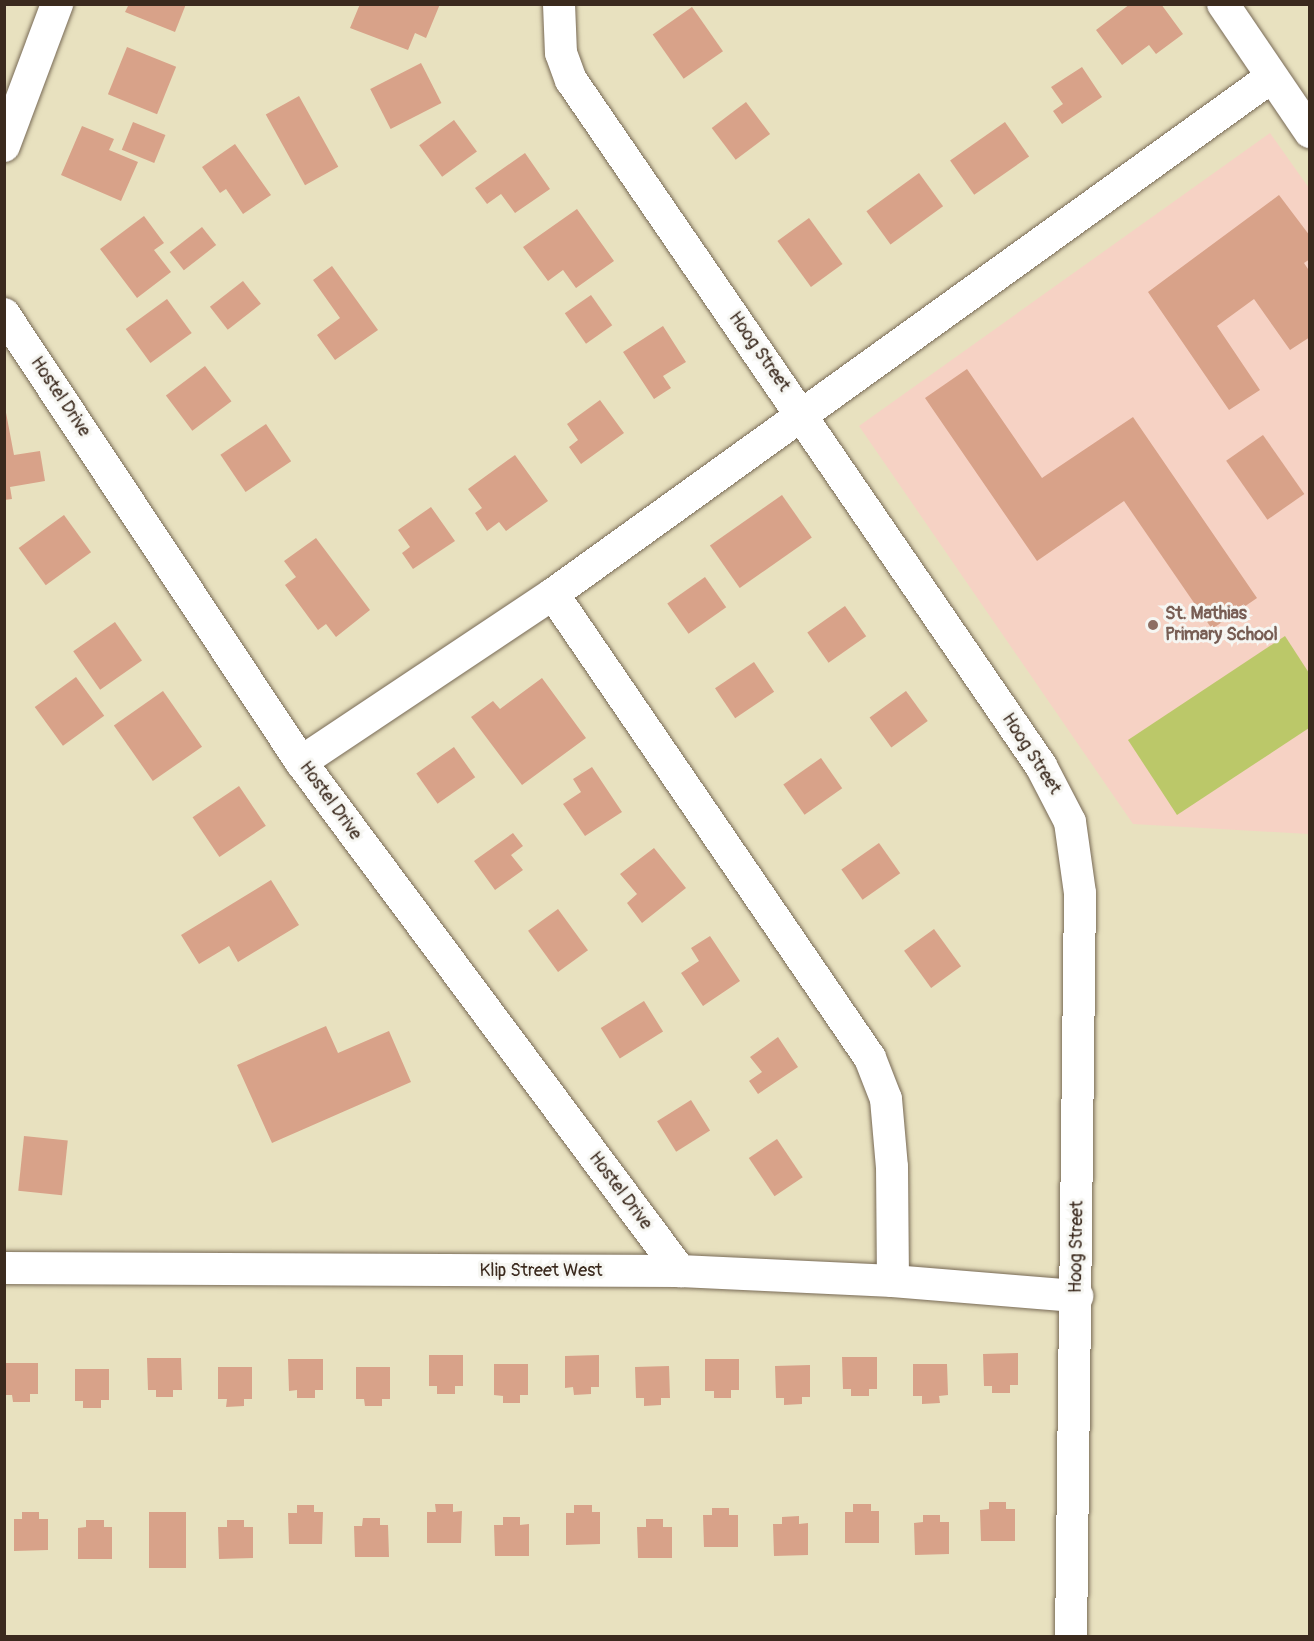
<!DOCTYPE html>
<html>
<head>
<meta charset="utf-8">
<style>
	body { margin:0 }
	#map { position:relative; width:1314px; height:1641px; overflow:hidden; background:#e8e1bf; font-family:Pangolin,sans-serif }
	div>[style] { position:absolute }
	.built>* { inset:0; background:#f6d2c4 }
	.green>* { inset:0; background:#bbc869 }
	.building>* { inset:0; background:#d8a289; transform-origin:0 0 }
	.roads { filter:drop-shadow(0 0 2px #786a56) drop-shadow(0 0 2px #786a56) }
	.minor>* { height:32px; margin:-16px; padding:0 16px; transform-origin:16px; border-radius:16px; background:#fff }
	.dots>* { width:16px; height:16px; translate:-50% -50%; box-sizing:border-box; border:3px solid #f6f6f2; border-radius:50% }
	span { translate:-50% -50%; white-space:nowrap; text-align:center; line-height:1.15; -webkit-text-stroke:6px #f6f6f2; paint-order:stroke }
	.street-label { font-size:18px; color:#3b2a1e }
	.education-label { font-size:18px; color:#785e54; font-weight:700 }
	.left { translate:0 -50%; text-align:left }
	.frame { position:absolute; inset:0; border:6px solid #3b2a1e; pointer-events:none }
</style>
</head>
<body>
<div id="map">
	<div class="built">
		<div style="clip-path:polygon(1270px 133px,1309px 188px,1309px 834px,1133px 824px,859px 426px)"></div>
	</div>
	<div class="green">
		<div style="clip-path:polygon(1285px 636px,1309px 673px,1309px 728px,1177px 815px,1128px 740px)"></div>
	</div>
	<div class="building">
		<div style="clip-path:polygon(129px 4px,186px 4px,175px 32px,125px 12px)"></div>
		<div style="clip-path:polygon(360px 4px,440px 4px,426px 38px,415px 33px,408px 50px,350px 28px)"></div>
		<div style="clip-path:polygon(1130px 4px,1161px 4px,1183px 34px,1156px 54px,1149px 45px,1122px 65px,1096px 30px)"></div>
		<div style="left:692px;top:7px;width:54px;height:48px;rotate:55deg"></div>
		<div style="left:127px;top:47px;width:53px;height:51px;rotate:22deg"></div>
		<div style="left:421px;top:63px;width:45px;height:57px;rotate:63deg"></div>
		<div style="clip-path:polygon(1082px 67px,1102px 97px,1062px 124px,1053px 111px,1063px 104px,1051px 87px)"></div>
		<div style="left:299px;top:96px;width:81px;height:38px;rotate:61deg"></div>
		<div style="left:746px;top:102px;width:40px;height:43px;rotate:53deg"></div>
		<div style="left:454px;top:120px;width:39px;height:43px;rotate:54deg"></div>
		<div style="left:133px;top:122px;width:35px;height:30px;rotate:22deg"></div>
		<div style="left:1005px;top:122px;width:42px;height:67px;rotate:55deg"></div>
		<div style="clip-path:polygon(82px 126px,114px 139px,109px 150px,138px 162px,121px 201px,61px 175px)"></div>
		<div style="clip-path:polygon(235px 144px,271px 195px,243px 214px,226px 189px,220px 193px,202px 167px)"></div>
		<div style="clip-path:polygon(525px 153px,550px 189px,515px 213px,501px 194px,487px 204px,475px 188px)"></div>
		<div style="left:919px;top:173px;width:41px;height:65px;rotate:54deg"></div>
		<div style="clip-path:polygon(1279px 195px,1310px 236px,1310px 259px,1304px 263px,1310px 272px,1310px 337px,1290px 350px,1254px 299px,1217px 326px,1260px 390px,1229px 410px,1148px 292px)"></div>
		<div style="clip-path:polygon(577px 209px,614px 261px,576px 288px,563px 270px,548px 281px,523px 247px)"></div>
		<div style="clip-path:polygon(144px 216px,164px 243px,154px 250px,171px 272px,137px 298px,100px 249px)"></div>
		<div style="left:809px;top:218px;width:57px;height:39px;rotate:54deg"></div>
		<div style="left:202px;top:227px;width:23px;height:41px;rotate:52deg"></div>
		<div style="clip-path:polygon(332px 266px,378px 330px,335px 360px,317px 335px,340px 318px,313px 280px)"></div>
		<div style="left:243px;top:281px;width:29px;height:42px;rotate:52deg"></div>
		<div style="left:591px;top:295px;width:37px;height:32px;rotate:55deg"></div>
		<div style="left:167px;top:299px;width:42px;height:51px;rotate:54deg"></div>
		<div style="clip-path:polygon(663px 326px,686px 362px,663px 376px,671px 388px,654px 399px,623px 352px)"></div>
		<div style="left:205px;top:366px;width:44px;height:49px;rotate:53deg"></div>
		<div style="clip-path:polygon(967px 369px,1042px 478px,1133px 417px,1257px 598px,1212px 629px,1124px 501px,1037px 561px,925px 398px)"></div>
		<div style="clip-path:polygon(600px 400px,624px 433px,581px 464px,569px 447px,578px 440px,567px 424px)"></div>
		<div style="clip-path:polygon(4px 402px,14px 455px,40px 451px,45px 481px,10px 487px,12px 499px,4px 500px)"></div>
		<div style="left:266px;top:424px;width:45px;height:55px;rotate:56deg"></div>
		<div style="left:1263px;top:435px;width:72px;height:45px;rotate:55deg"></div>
		<div style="clip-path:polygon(515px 455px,548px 501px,506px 531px,499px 522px,487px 531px,475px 513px,482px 508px,468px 489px)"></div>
		<div style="left:782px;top:495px;width:52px;height:88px;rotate:55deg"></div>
		<div style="clip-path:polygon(431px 507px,455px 541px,413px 569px,402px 553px,410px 547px,398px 530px)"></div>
		<div style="left:64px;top:515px;width:46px;height:56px;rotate:54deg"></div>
		<div style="clip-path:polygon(316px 538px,370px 610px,336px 637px,326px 624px,318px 630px,285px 585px,296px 577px,284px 561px)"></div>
		<div style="left:705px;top:577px;width:37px;height:46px;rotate:55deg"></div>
		<div style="left:845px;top:606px;width:37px;height:46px;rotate:55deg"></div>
		<div style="left:115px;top:622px;width:47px;height:51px;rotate:55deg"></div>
		<div style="left:754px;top:662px;width:36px;height:47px;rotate:56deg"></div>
		<div style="left:76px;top:677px;width:48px;height:51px;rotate:54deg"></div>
		<div style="clip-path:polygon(542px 678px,586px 738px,522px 785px,471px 717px,493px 701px,500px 709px)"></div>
		<div style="left:163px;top:691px;width:68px;height:60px;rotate:55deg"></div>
		<div style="left:906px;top:691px;width:37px;height:45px;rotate:54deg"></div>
		<div style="left:454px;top:747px;width:37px;height:46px;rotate:55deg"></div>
		<div style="left:821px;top:758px;width:37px;height:46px;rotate:55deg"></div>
		<div style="clip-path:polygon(592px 767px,622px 812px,585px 836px,563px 804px,581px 792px,573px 779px)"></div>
		<div style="left:239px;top:786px;width:48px;height:56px;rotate:56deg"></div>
		<div style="clip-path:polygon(513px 833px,523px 846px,511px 855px,523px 870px,495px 890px,474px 861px)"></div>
		<div style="left:879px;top:843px;width:37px;height:46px;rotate:55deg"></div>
		<div style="clip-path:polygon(654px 848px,686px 888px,642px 923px,627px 903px,637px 894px,620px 874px)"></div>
		<div style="clip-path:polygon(271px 880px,299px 925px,238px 962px,229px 946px,199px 964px,181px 935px)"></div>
		<div style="left:558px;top:909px;width:51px;height:37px;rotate:54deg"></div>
		<div style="left:934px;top:929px;width:46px;height:37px;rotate:54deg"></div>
		<div style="clip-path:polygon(710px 936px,740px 981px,703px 1006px,681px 973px,699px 961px,691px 948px)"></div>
		<div style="left:644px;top:1001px;width:36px;height:51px;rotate:58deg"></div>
		<div style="clip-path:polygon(326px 1026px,338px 1053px,389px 1031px,411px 1082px,272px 1143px,237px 1065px)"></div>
		<div style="clip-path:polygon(778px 1037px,798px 1067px,758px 1094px,749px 1081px,762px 1072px,750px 1057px)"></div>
		<div style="left:691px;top:1100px;width:36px;height:40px;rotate:58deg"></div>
		<div style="left:24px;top:1136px;width:44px;height:55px;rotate:6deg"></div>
		<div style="left:777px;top:1139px;width:46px;height:34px;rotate:56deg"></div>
		<div style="clip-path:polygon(1018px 1353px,1018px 1385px,1010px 1385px,1010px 1393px,992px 1393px,992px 1386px,984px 1386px,983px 1354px)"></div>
		<div style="clip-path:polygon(429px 1355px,463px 1355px,463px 1386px,455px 1386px,455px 1394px,437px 1394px,437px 1386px,429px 1386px)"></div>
		<div style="clip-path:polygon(599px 1355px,599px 1387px,591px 1387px,591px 1394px,574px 1395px,573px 1387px,565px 1388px,565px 1356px)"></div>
		<div style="clip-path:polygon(842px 1357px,877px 1357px,877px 1389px,869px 1389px,869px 1396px,851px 1396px,851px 1389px,843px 1389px)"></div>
		<div style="clip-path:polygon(147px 1358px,181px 1358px,182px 1390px,173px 1390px,173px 1397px,156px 1397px,156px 1390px,148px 1390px)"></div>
		<div style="clip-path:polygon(288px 1359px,323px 1359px,323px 1390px,315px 1390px,315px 1398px,297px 1398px,297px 1390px,289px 1391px)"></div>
		<div style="clip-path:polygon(705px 1359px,739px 1359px,739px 1390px,731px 1390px,731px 1398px,714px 1398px,714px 1391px,705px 1391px)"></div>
		<div style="clip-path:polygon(4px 1363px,38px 1363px,38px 1394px,30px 1394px,30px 1402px,13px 1402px,12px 1395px,4px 1395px)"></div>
		<div style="clip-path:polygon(494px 1364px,528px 1364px,528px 1395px,520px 1395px,520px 1403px,503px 1403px,503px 1396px,494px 1395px)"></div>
		<div style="clip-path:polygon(913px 1364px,947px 1364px,948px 1395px,939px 1396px,940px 1403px,922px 1404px,922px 1396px,913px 1396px)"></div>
		<div style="clip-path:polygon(810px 1365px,810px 1397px,802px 1397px,802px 1404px,784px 1405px,784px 1398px,776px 1398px,775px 1366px)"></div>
		<div style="clip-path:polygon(669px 1366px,670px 1398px,661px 1398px,661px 1405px,644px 1406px,644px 1398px,636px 1398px,635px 1367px)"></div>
		<div style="clip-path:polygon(218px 1367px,252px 1367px,252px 1399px,244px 1399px,244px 1406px,226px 1407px,227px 1399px,218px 1399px)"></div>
		<div style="clip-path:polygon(356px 1367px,390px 1367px,390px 1399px,382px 1399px,382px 1406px,365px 1406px,364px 1399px,356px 1399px)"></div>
		<div style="clip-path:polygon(75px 1369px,109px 1369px,109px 1400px,101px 1400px,101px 1408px,83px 1408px,83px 1401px,75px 1401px)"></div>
		<div style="clip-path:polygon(989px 1502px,1006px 1502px,1006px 1509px,1015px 1509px,1015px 1541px,981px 1541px,980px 1510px,989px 1509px)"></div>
		<div style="clip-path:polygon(435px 1504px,453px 1504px,453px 1512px,462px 1511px,461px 1543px,427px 1543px,427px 1512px,436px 1512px)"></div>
		<div style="clip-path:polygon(853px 1504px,871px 1504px,871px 1511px,879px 1511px,879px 1543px,845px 1543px,845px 1512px,853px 1512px)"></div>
		<div style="clip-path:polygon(297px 1505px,314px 1505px,314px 1512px,323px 1512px,322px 1544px,289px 1544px,288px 1513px,297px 1513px)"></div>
		<div style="clip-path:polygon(574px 1505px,592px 1505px,592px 1512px,600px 1512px,600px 1544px,566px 1545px,566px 1513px,574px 1513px)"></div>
		<div style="clip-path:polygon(712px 1508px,729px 1508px,729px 1515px,738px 1515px,738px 1547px,704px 1547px,703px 1515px,712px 1515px)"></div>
		<div style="clip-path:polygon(22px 1512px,39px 1512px,39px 1519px,48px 1519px,48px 1550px,14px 1551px,14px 1519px,22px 1519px)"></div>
		<div style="left:149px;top:1512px;width:37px;height:56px"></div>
		<div style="clip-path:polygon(923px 1515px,940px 1515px,940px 1522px,949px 1522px,949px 1554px,915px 1555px,914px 1523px,923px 1522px)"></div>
		<div style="clip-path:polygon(799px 1516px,799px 1524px,808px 1523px,808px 1555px,774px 1556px,773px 1524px,782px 1524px,782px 1517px)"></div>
		<div style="clip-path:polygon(503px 1517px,520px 1517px,520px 1525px,529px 1524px,529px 1556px,495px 1556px,494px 1525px,503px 1525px)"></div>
		<div style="clip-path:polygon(363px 1518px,380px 1518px,380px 1525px,388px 1525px,389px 1557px,355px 1557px,354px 1526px,362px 1526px)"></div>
		<div style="clip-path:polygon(646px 1519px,663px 1519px,663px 1527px,672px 1527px,672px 1558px,638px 1558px,637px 1527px,646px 1527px)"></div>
		<div style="clip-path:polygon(86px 1520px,104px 1520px,104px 1527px,112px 1527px,112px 1559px,78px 1559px,78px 1528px,86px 1527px)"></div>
		<div style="clip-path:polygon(227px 1520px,244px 1520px,244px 1527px,253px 1527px,253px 1558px,219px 1559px,218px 1527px,227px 1527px)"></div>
	</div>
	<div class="roads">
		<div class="minor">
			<div style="left:559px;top:4px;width:49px;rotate:87.7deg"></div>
			<div style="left:561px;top:53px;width:29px;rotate:70deg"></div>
			<div style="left:571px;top:80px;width:832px;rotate:55.58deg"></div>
			<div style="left:1041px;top:766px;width:63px;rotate:62.6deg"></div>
			<div style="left:1070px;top:822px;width:72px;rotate:82deg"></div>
			<div style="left:1080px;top:893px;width:743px;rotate:90.69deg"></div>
			<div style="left:1223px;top:4px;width:155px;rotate:55.8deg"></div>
			<div style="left:4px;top:146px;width:152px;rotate:-69.5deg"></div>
			<div style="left:4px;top:314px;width:538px;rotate:56.46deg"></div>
			<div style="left:301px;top:762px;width:635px;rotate:53.33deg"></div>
			<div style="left:553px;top:594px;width:562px;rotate:55.66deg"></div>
			<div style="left:870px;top:1058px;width:44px;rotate:68.7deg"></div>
			<div style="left:886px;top:1099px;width:68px;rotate:85deg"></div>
			<div style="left:892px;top:1167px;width:114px;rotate:89.5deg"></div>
			<div style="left:301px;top:762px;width:303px;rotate:-33.7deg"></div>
			<div style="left:553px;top:594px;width:883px;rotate:-35.74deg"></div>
			<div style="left:4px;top:1268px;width:676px;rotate:0.25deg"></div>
			<div style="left:680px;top:1271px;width:213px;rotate:2.7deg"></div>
			<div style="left:893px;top:1281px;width:185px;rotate:4.7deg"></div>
		</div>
	</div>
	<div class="dots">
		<div style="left:1153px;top:625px;background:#8d6e63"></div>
	</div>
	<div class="street-label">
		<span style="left:759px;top:352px;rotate:55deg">Hoog Street</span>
		<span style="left:60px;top:397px;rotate:56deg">Hostel Drive</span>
		<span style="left:1031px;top:754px;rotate:57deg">Hoog Street</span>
		<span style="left:330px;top:801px;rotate:54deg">Hostel Drive</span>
		<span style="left:620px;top:1191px;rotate:53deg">Hostel Drive</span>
		<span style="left:1077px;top:1247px;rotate:-89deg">Hoog Street</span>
		<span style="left:541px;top:1271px">Klip Street West</span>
	</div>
	<div class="education-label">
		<span class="left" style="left:1165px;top:625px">St. Mathias<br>Primary School</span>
	</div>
	<div class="frame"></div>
</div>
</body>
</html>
